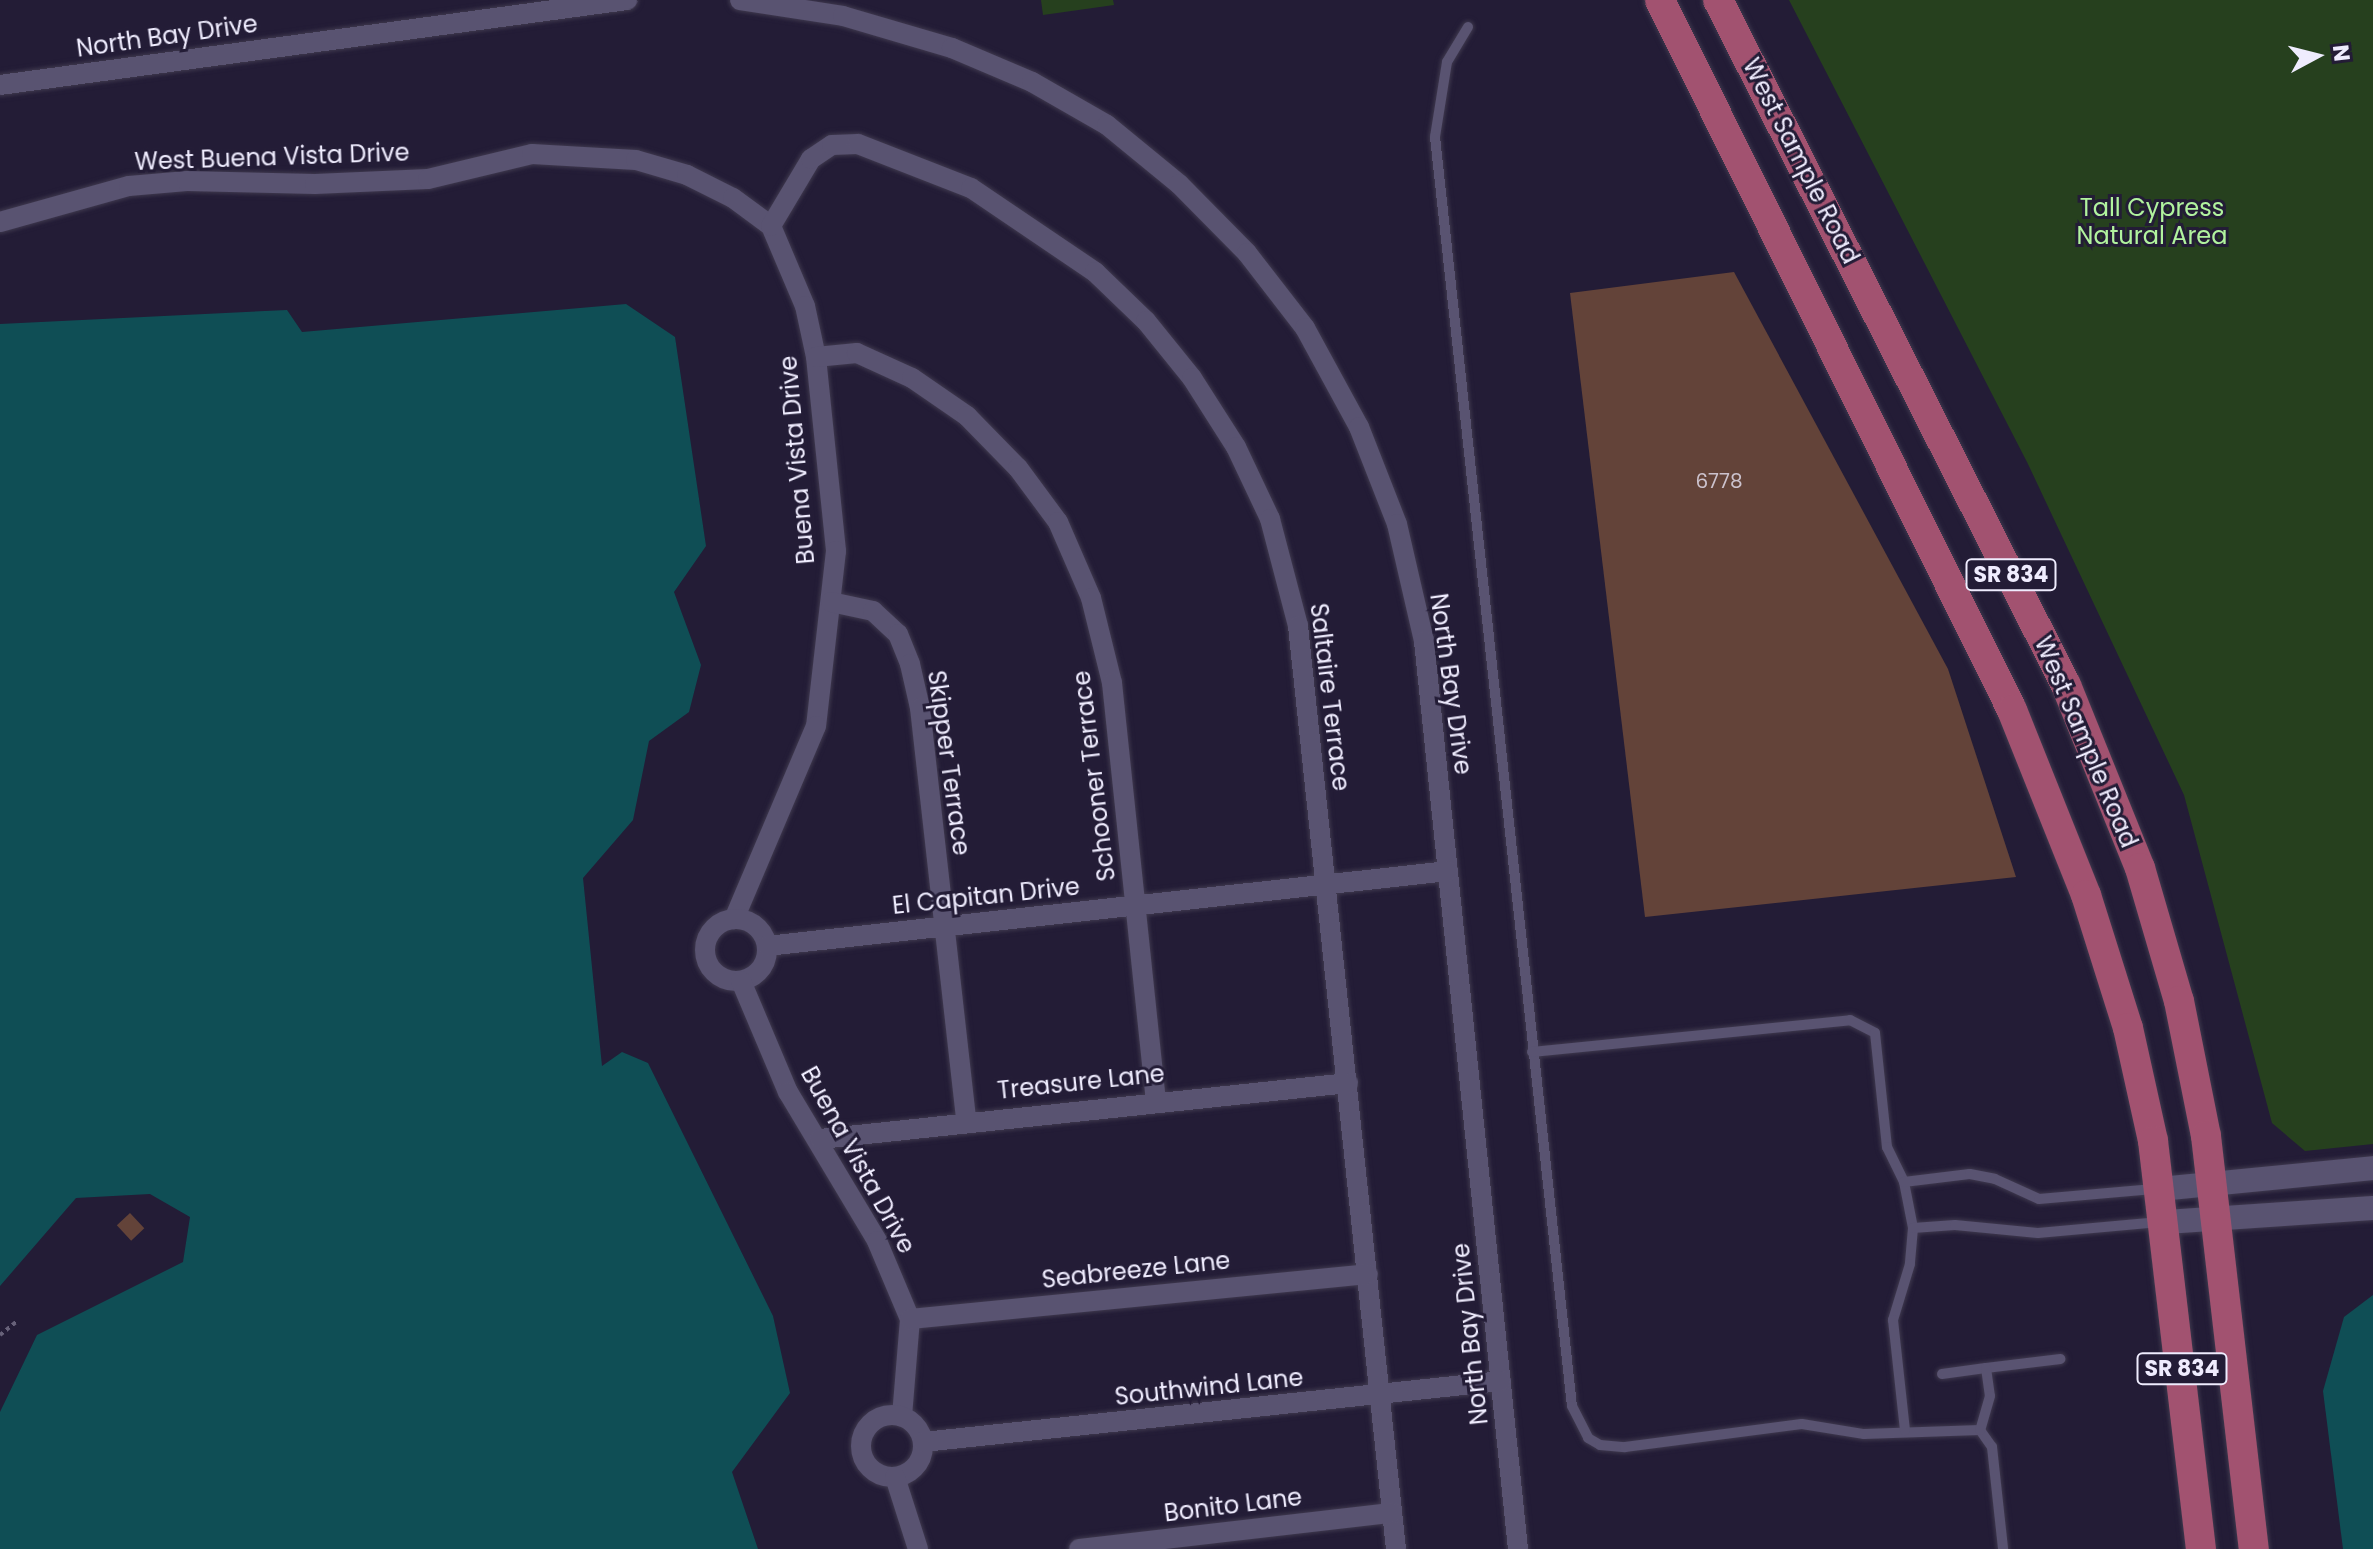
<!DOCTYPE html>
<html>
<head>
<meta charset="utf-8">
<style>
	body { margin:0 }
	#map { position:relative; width:2373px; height:1549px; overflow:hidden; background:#231c36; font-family:Poppins,sans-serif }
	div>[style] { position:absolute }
	.green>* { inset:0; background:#26401e }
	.water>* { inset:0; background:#0f4e55 }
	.building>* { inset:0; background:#634339; transform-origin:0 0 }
	.path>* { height:4px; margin-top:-2px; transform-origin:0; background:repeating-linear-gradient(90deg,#676179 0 4px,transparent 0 8px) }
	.roads { filter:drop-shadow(0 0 2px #3f394e) drop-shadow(0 0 2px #3f394e) }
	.service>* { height:10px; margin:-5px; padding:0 5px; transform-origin:5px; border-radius:5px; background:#595371 }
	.minor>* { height:20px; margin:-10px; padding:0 10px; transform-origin:10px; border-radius:10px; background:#595371 }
	.minor>.ring { margin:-10px; padding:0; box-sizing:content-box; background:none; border:20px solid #595371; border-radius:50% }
	.tertiary>* { height:24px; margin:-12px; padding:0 12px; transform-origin:12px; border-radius:12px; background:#595371 }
	.primary>* { height:30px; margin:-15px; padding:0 15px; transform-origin:15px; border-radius:15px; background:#a25270 }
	span { translate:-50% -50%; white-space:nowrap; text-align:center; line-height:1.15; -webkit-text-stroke:6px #231c36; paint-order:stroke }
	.number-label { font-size:20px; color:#ccc2cd }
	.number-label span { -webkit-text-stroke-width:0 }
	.shield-label span { padding:2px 6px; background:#231c36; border:2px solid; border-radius:6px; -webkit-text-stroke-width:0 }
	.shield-label { font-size:22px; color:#efecfe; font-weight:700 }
	.street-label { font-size:24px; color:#efecfe }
	.park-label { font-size:24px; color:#b1f39e }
	.north { position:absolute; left:2277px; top:16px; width:80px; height:80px; -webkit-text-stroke:6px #231c36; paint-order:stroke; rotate:83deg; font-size:22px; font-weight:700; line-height:32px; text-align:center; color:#efecfe }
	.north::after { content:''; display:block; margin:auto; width:28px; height:36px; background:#efecfe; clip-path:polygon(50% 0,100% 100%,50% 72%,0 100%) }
</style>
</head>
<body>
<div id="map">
	<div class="green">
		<div style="clip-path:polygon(1041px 0,1113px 0,1114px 5px,1043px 15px)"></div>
		<div style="clip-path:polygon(1789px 0,2373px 0,2373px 1144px,2305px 1151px,2272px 1123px,2184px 795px,2027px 462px)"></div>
	</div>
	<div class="water">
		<div style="clip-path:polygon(626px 304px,675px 337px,706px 546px,674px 592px,701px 665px,689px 712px,649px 741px,633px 820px,583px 878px,602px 1066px,622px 1052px,648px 1063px,773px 1316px,790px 1393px,732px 1472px,758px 1549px,0 1549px,0 1412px,37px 1335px,183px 1262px,190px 1217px,150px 1194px,76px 1198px,0 1286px,0 324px,287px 310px,302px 332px)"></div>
		<div style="clip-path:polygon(2373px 1295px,2373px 1549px,2343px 1549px,2323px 1391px,2344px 1317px)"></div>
	</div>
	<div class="building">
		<div style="clip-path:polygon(1734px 272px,1948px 669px,2016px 877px,1645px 917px,1570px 293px)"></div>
		<div style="left:130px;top:1213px;width:21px;height:18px;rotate:47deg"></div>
	</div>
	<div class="path">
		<div style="left:0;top:1335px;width:22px;rotate:-39deg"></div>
	</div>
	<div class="roads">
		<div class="service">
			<div style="left:1468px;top:27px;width:41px;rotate:121deg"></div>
			<div style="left:1447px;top:62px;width:76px;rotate:99.1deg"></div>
			<div style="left:1435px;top:137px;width:1276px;rotate:83.84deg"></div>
			<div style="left:1572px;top:1406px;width:36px;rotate:63deg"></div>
			<div style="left:1588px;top:1438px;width:14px;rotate:30deg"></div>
			<div style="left:1600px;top:1445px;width:25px;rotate:5deg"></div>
			<div style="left:1625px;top:1447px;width:178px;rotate:-7.4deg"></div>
			<div style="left:1802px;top:1424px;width:63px;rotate:9.2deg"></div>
			<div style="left:1864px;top:1434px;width:116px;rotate:-2deg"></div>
			<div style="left:1980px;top:1430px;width:21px;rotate:55deg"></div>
			<div style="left:1992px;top:1447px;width:103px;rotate:83.8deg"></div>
			<div style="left:1532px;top:1052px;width:320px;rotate:-5.7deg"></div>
			<div style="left:1850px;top:1020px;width:28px;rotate:27deg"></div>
			<div style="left:1875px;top:1033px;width:115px;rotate:84deg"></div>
			<div style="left:1887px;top:1147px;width:39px;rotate:64deg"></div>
			<div style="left:1904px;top:1182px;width:47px;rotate:78.9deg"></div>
			<div style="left:1913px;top:1228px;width:36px;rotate:95deg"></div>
			<div style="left:1910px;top:1264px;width:59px;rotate:106.9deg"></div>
			<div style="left:1893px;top:1320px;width:111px;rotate:83.8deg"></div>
			<div style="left:1904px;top:1182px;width:66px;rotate:-6.9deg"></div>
			<div style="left:1970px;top:1174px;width:25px;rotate:11deg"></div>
			<div style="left:1995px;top:1179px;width:48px;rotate:24.4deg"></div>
			<div style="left:2039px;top:1199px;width:115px;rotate:-5deg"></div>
			<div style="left:1913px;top:1228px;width:42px;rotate:-4.1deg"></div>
			<div style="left:1955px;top:1225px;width:83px;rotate:5.5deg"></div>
			<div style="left:2038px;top:1233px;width:122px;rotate:-5.2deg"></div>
			<div style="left:1986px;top:1368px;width:75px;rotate:-6.9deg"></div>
			<div style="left:1942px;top:1374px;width:44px;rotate:-7.8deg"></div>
			<div style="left:1986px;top:1368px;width:28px;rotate:82deg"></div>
			<div style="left:1990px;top:1396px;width:35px;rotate:106deg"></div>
		</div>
		<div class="minor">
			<div style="left:740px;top:0;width:104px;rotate:8.8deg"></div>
			<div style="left:843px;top:16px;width:114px;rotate:16.4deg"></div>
			<div style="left:952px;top:48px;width:87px;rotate:23deg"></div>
			<div style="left:1032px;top:82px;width:86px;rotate:29.8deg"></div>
			<div style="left:1107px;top:125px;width:93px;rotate:39.3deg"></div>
			<div style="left:1179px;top:184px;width:97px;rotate:45.4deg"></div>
			<div style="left:1247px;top:253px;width:95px;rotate:52.3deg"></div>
			<div style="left:1305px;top:328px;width:113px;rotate:61.4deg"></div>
			<div style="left:1359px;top:427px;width:104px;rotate:68.6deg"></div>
			<div style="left:1397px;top:524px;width:120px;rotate:77deg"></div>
			<div style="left:1424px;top:641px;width:913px;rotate:84.09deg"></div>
			<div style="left:0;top:85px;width:633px;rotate:-7.72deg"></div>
			<div style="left:0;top:222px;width:134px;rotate:-15.6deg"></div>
			<div style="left:129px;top:186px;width:58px;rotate:-4.9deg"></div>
			<div style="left:187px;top:181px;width:128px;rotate:1.3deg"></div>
			<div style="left:315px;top:184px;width:113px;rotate:-2.5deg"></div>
			<div style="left:428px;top:179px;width:107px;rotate:-13.5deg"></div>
			<div style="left:532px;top:154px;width:104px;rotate:3.3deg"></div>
			<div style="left:636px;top:160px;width:53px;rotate:16.4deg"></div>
			<div style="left:687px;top:175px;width:51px;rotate:26.6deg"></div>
			<div style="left:733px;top:198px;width:47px;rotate:36.4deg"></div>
			<div style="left:771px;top:226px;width:87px;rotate:67deg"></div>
			<div style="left:805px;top:306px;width:52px;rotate:77.8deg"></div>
			<div style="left:816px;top:357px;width:195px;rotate:84.1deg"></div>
			<div style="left:836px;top:551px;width:176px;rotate:96.5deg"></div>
			<div style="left:816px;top:726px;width:210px;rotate:113deg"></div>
			<div style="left:771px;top:226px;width:78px;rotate:-59.2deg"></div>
			<div style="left:811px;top:159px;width:25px;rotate:-34deg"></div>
			<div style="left:832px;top:145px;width:26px;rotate:-2deg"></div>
			<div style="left:858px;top:144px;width:121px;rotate:21.3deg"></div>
			<div style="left:971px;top:188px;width:150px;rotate:34.1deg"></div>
			<div style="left:1095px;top:272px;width:71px;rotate:43.9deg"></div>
			<div style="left:1146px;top:321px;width:73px;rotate:51.1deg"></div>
			<div style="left:1192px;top:378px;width:82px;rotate:57.5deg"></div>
			<div style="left:1236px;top:447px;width:80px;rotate:64.7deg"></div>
			<div style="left:1270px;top:519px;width:111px;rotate:75.3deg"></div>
			<div style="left:1298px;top:626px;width:928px;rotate:83.94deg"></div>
			<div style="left:816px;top:357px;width:41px;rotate:-5.6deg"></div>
			<div style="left:857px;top:353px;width:60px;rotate:24.4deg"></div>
			<div style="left:912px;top:378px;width:67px;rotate:34.6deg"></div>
			<div style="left:967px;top:416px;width:73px;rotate:45.6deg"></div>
			<div style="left:1018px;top:468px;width:67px;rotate:53.5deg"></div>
			<div style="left:1058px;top:522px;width:83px;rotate:66.5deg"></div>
			<div style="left:1091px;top:598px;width:88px;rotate:76.1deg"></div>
			<div style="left:1112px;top:683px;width:419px;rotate:84deg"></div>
			<div style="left:831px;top:602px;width:43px;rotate:12.1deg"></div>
			<div style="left:873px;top:611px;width:34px;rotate:43deg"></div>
			<div style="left:898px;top:634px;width:32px;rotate:68deg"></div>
			<div style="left:910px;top:664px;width:45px;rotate:77.2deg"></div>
			<div style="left:920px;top:708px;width:415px;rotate:83.6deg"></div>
			<div class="ring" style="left:705px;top:919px;width:42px;height:42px"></div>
			<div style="left:767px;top:946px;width:685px;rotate:-6.28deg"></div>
			<div style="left:741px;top:981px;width:121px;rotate:67.1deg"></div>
			<div style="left:788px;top:1092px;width:174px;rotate:59.1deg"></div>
			<div style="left:877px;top:1241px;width:85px;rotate:67.1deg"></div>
			<div style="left:910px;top:1319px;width:98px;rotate:94.7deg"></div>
			<div style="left:820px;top:1139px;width:531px;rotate:-6.05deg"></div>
			<div style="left:910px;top:1319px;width:460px;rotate:-5.6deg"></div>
			<div class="ring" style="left:861px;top:1415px;width:42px;height:42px"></div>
			<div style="left:923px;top:1442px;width:581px;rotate:-6.02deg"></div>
			<div style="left:895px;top:1477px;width:76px;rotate:72.3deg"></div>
			<div style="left:1079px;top:1549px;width:315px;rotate:-6.6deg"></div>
		</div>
		<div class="tertiary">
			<div style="left:2160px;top:1189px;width:214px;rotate:-5.6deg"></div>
			<div style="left:2166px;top:1222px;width:207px;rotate:-3.9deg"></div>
		</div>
		<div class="primary">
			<div style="left:1660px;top:0;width:792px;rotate:63.63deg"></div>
			<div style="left:2012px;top:710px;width:199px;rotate:68.2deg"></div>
			<div style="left:2086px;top:895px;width:139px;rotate:72.5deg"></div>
			<div style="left:2128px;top:1028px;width:116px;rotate:77.5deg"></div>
			<div style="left:2153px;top:1141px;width:411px;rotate:83.3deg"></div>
			<div style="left:1718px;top:0;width:768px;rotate:63.07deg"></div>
			<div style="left:2066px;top:685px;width:197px;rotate:68deg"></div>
			<div style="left:2140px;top:868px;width:139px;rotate:73.7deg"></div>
			<div style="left:2179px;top:1001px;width:138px;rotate:78.7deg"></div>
			<div style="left:2206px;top:1136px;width:416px;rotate:83.4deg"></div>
		</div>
	</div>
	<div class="number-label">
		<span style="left:1719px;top:481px">6778</span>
	</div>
	<div class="shield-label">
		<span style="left:2011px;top:575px">SR 834</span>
		<span style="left:2182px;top:1369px">SR 834</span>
	</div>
	<div class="street-label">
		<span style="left:167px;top:36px;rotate:-8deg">North Bay Drive</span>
		<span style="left:272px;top:157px;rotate:-2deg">West Buena Vista Drive</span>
		<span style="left:1801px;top:161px;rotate:63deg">West Sample Road</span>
		<span style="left:797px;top:460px;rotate:-95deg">Buena Vista Drive</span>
		<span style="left:1451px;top:684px;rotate:82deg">North Bay Drive</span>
		<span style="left:1330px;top:697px;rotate:83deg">Saltaire Terrace</span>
		<span style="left:2086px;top:742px;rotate:67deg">West Sample Road</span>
		<span style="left:949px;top:763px;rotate:82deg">Skipper Terrace</span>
		<span style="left:1094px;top:776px;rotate:-97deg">Schooner Terrace</span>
		<span style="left:986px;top:896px;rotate:-6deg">El Capitan Drive</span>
		<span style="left:1081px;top:1082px;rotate:-6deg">Treasure Lane</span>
		<span style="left:858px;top:1160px;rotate:61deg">Buena Vista Drive</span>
		<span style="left:1136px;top:1270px;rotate:-6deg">Seabreeze Lane</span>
		<span style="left:1470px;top:1334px;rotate:-96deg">North Bay Drive</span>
		<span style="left:1209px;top:1387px;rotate:-6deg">Southwind Lane</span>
		<span style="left:1233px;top:1505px;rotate:-7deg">Bonito Lane</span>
	</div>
	<div class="park-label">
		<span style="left:2152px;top:222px">Tall Cypress<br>Natural Area</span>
	</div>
	<div class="north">N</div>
</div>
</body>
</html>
